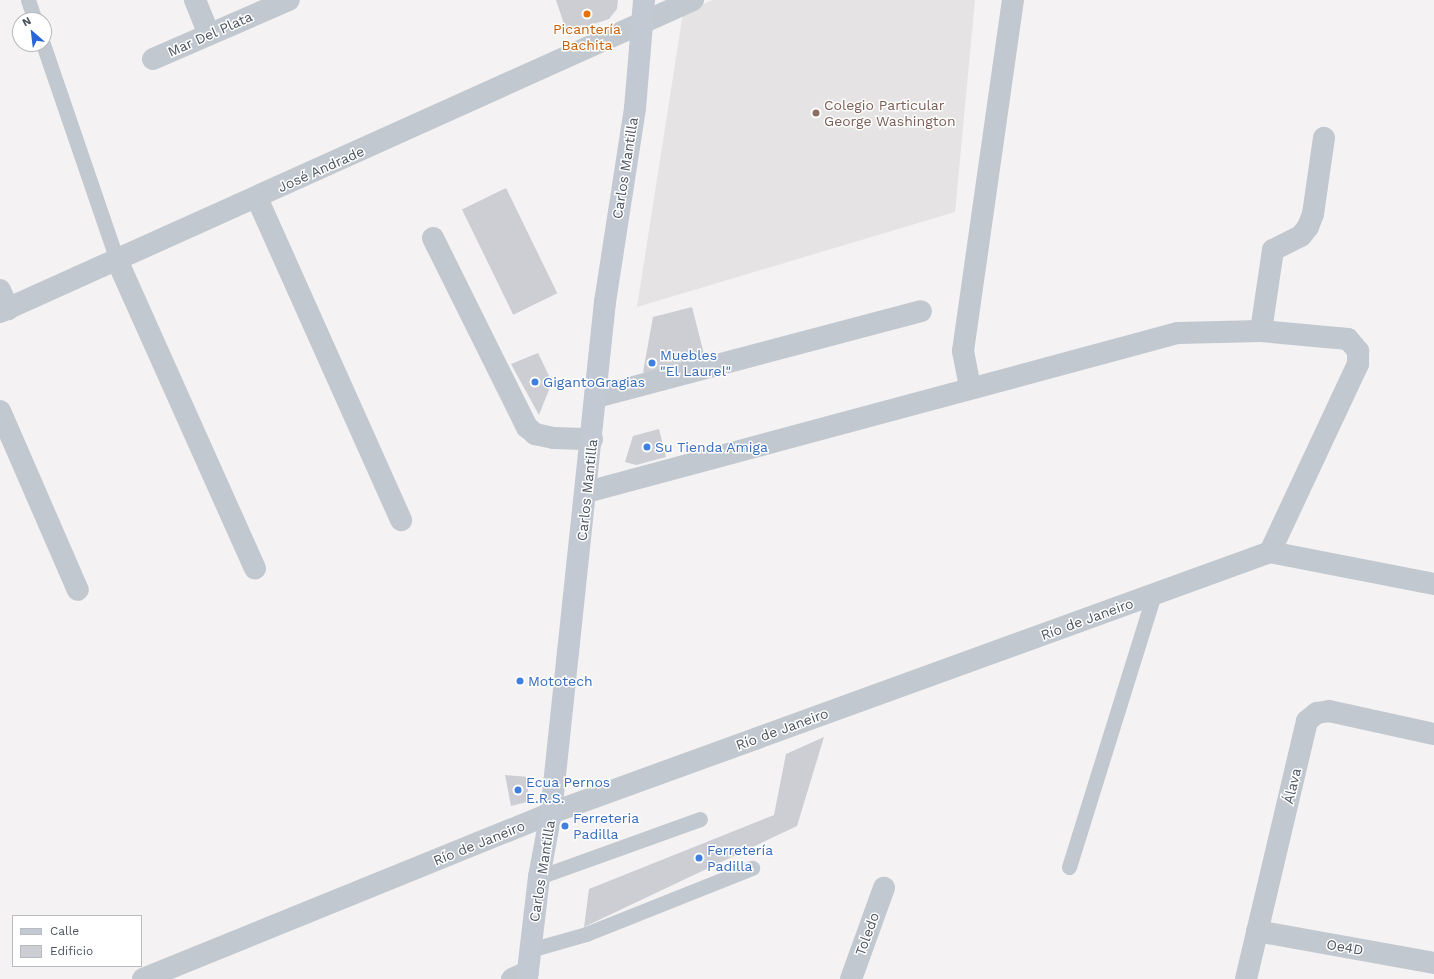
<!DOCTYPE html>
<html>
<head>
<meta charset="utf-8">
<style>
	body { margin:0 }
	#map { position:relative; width:1434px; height:979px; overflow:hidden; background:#f4f2f2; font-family:"Work Sans",sans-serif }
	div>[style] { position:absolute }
	.education>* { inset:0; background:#e5e3e3 }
	.building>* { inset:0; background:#ccced4; transform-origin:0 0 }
	.lane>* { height:15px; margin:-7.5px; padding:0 7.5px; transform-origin:7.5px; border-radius:7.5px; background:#c1c8cf }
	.street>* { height:22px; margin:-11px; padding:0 11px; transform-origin:11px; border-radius:11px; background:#c1c8cf }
	.secondary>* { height:22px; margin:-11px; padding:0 11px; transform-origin:11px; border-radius:11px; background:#c2c9d3 }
	.dots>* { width:11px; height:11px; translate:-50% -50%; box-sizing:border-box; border:2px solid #fff; border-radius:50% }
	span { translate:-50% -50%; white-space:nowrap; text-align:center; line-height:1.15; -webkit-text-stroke:3px #fff; paint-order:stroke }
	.food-label { font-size:14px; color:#c56008 }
	.street-label { font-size:14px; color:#4b535e }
	.education-label { font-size:14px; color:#785e54 }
	.left { translate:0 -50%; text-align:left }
	.shop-label { font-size:14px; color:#366cbe }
	.legend { position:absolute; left:12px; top:915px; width:130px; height:52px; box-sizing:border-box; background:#fff; border:1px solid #b7babf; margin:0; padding:5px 7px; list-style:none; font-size:12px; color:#4b535e }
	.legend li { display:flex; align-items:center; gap:8px; height:20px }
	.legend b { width:20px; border:1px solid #b7babf }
	.north { position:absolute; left:12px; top:12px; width:40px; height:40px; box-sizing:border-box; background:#fff; border:1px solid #b7babf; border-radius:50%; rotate:332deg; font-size:11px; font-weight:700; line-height:16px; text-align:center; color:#4b535e }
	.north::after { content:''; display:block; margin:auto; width:14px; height:18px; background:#2965d7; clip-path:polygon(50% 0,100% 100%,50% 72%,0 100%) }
</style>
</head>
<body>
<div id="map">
	<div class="education">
		<div style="clip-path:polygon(713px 0,975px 0,955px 212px,637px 307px,683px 13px)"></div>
	</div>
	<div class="building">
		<div style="clip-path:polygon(556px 0,618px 0,617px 9px,609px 19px,567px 33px)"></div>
		<div style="left:506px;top:188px;width:117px;height:49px;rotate:64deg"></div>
		<div style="clip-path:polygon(692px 307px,706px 362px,652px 377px,643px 372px,653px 317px)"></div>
		<div style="clip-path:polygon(538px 353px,552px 382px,539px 415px,511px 364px)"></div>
		<div style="clip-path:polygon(659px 429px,666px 457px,636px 465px,625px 462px,633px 436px)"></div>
		<div style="clip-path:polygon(824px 737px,797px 826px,584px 927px,589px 889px,774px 815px,786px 754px)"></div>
		<div style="clip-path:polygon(505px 775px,529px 777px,527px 802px,511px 806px)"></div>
	</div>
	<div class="lane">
		<div style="left:28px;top:0;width:21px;rotate:71deg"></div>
		<div style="left:43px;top:44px;width:228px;rotate:71.1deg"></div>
		<div style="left:1069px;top:867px;width:286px;rotate:-72.7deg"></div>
		<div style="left:539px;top:877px;width:171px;rotate:-19.8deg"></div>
		<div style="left:530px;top:950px;width:58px;rotate:-15.9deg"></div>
		<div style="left:586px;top:934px;width:179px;rotate:-21.7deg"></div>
	</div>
	<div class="street">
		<div style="left:195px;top:0;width:37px;rotate:68deg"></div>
		<div style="left:153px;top:59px;width:148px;rotate:-23.5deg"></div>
		<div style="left:257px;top:198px;width:353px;rotate:65.9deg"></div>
		<div style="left:433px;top:238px;width:211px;rotate:63.6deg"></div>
		<div style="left:527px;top:427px;width:11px;rotate:41deg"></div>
		<div style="left:535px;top:434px;width:19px;rotate:12deg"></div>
		<div style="left:554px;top:438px;width:38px;rotate:2deg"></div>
		<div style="left:117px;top:260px;width:338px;rotate:65.9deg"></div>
		<div style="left:0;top:290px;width:21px;rotate:67deg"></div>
		<div style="left:0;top:312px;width:760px;rotate:-24.24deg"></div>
		<div style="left:1261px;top:331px;width:82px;rotate:-81.6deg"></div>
		<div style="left:1273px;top:250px;width:31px;rotate:-27deg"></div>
		<div style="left:1301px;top:236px;width:11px;rotate:-52deg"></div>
		<div style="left:1308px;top:227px;width:14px;rotate:-69deg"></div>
		<div style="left:1313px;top:214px;width:77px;rotate:-81.8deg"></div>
		<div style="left:970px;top:387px;width:37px;rotate:-101deg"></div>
		<div style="left:963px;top:351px;width:355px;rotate:-81.9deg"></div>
		<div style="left:596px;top:397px;width:336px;rotate:-14.8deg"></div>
		<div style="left:0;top:411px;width:195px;rotate:66.5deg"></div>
		<div style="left:587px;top:492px;width:612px;rotate:-15.06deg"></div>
		<div style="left:1178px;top:333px;width:83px;rotate:-1.4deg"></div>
		<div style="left:1261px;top:331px;width:87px;rotate:5.3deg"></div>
		<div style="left:1348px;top:339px;width:16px;rotate:50deg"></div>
		<div style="left:1358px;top:351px;width:13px;rotate:90deg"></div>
		<div style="left:1358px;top:364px;width:208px;rotate:115.1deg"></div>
		<div style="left:1257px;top:931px;width:180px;rotate:10.2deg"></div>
		<div style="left:143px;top:979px;width:440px;rotate:-22.1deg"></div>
		<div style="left:551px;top:813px;width:765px;rotate:-19.95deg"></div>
		<div style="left:1270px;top:552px;width:167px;rotate:11deg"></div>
		<div style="left:512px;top:979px;width:17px;rotate:-24deg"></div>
		<div style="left:851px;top:979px;width:97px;rotate:-70.1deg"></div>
		<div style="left:1246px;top:979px;width:265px;rotate:-76.7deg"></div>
		<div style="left:1307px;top:721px;width:13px;rotate:-39deg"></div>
		<div style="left:1317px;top:713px;width:12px;rotate:-9deg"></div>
		<div style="left:1329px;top:711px;width:107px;rotate:12.4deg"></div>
	</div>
	<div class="secondary">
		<div style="left:527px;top:979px;width:103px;rotate:-83.3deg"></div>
		<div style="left:539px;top:877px;width:65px;rotate:-79.4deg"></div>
		<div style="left:551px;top:813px;width:514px;rotate:-83.97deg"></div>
		<div style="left:605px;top:302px;width:196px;rotate:-81.2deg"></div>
		<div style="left:635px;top:108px;width:108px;rotate:-85.2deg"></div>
	</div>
	<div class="dots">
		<div style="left:587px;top:14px;background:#e8710a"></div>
		<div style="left:816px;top:113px;background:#8d6e63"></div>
		<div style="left:652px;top:363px;background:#3f7fe0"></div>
		<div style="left:535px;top:382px;background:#3f7fe0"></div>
		<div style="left:647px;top:447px;background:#3f7fe0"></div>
		<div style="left:520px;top:681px;background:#3f7fe0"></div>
		<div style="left:518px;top:790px;background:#3f7fe0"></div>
		<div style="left:565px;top:826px;background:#3f7fe0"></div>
		<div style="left:699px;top:858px;background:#3f7fe0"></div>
	</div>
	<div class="food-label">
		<span style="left:587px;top:37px">Picantería<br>Bachita</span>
	</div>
	<div class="street-label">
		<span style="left:210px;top:34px;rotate:-24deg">Mar Del Plata</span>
		<span style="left:625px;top:168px;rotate:-81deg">Carlos Mantilla</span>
		<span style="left:321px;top:169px;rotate:-24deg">José Andrade</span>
		<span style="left:587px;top:490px;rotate:-84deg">Carlos Mantilla</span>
		<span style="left:1087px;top:619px;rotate:-20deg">Río de Janeiro</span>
		<span style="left:782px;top:729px;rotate:-20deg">Río de Janeiro</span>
		<span style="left:1292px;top:786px;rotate:-76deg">Álava</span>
		<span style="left:479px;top:843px;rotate:-22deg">Río de Janeiro</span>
		<span style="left:542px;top:871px;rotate:-81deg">Carlos Mantilla</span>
		<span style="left:867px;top:934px;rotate:-70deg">Toledo</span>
		<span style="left:1345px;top:947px;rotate:10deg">Oe4D</span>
	</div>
	<div class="education-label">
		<span class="left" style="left:824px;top:113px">Colegio Particular<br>George Washington</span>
	</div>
	<div class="shop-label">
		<span class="left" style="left:660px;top:363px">Muebles<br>"El Laurel"</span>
		<span class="left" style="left:543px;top:382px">GigantoGragias</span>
		<span class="left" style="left:655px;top:447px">Su Tienda Amiga</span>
		<span class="left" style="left:528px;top:681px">Mototech</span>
		<span class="left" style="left:526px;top:790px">Ecua Pernos<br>E.R.S.</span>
		<span class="left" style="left:573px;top:826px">Ferreteria<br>Padilla</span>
		<span class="left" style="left:707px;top:858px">Ferretería<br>Padilla</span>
	</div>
	<ul class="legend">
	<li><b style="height:5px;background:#c2c9d3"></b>Calle</li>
	<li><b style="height:11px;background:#ccced4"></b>Edificio</li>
	</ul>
	<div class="north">N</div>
</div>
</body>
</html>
